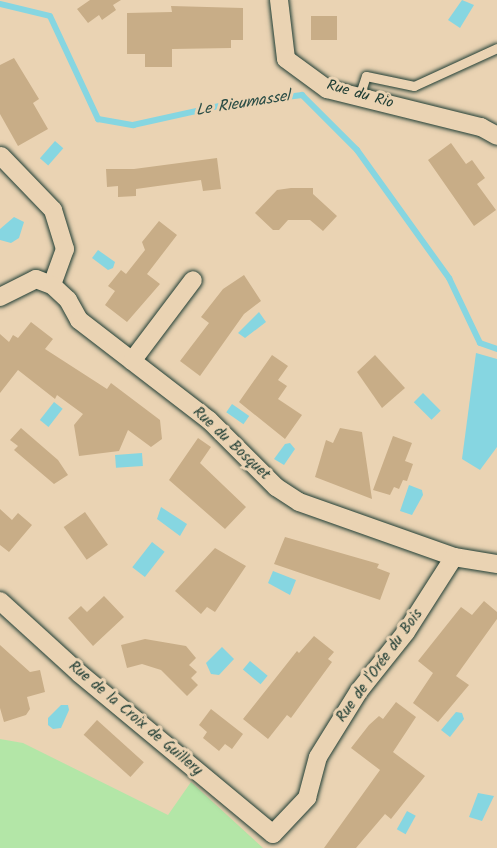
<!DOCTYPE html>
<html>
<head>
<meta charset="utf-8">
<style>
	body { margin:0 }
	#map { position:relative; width:497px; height:848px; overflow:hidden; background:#ead3b3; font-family:Kalam,sans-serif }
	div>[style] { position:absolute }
	.green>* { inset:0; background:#b3e6a7 }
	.water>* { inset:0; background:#86d6e1; transform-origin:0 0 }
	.stream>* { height:6px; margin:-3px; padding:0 3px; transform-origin:3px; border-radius:3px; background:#86d6e1 }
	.building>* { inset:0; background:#c8ad87; transform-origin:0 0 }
	.roads { filter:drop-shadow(0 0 2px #1f3d34) drop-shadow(0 0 2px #1f3d34) }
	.lane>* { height:9px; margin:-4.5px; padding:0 4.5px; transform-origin:4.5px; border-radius:4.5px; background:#ead3b3 }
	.street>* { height:18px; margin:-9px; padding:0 9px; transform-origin:9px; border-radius:9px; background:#ead3b3 }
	span { translate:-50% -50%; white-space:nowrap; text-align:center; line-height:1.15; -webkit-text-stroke:6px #ead3b3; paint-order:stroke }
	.street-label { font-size:15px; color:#1f3d34 }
	.water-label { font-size:16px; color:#294c45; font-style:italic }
</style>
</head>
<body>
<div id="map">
	<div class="green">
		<div style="clip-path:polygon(0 739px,23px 743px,168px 815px,191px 782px,263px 848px,0 848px)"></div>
	</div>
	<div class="water">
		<div style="clip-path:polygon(462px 0,474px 5px,460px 28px,448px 20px)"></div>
		<div style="left:55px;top:141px;width:11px;height:23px;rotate:41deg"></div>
		<div style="clip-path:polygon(14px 217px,24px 222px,19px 238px,11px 243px,0 240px,0 229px)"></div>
		<div style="clip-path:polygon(98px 250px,115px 262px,113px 268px,108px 270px,92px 258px)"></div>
		<div style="clip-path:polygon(259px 312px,266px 322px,245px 338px,238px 333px)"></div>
		<div style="clip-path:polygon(476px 353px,497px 359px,497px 447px,480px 470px,462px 459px)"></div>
		<div style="left:423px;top:393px;width:25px;height:13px;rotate:45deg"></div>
		<div style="left:54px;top:402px;width:11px;height:23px;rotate:38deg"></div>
		<div style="left:232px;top:404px;width:21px;height:10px;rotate:35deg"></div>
		<div style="clip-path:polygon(290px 443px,295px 449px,284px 465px,274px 459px,285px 444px)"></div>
		<div style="left:142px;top:453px;width:13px;height:27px;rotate:86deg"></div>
		<div style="clip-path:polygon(409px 485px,422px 490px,423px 495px,412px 515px,400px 511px)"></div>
		<div style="clip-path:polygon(161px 507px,187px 524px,180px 536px,157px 519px)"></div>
		<div style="left:152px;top:542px;width:16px;height:32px;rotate:38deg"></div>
		<div style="clip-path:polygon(273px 571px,296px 580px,290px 595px,268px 583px)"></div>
		<div style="clip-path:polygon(222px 647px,234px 659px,219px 675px,211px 674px,206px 663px)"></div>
		<div style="left:250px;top:661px;width:23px;height:11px;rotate:40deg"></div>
		<div style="clip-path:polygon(61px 705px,68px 705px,69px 710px,61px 728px,53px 729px,48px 725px,48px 718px)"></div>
		<div style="clip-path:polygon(456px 712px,462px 713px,464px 719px,450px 737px,441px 730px)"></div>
		<div style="clip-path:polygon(478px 793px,494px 796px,482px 821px,469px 817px)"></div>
		<div style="left:407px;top:811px;width:10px;height:21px;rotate:29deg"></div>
	</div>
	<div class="stream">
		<div style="left:0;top:4px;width:51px;rotate:13.5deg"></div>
		<div style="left:50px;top:16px;width:114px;rotate:65deg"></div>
		<div style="left:98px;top:119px;width:36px;rotate:10deg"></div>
		<div style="left:133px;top:125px;width:92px;rotate:-12.5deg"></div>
		<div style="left:223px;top:105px;width:80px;rotate:-7.2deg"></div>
		<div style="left:302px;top:95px;width:78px;rotate:45deg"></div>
		<div style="left:357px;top:150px;width:158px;rotate:54.3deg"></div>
		<div style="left:449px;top:278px;width:72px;rotate:64.5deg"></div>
		<div style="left:480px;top:343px;width:18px;rotate:19deg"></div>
	</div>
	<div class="building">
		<div style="clip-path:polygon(90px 0,121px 0,113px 5px,116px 10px,102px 20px,99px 15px,88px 23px,77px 9px)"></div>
		<div style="clip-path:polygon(171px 6px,243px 8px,243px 40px,231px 40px,231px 48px,172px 49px,172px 67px,145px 67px,145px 54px,127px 54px,127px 13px,172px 12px)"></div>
		<div style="left:311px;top:16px;width:26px;height:24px"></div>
		<div style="clip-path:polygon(14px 58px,39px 99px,33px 103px,48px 129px,18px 146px,0 114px,0 65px)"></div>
		<div style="clip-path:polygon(451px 143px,466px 164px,472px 160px,485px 178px,477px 184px,496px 210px,474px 226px,428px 160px)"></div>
		<div style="clip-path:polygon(217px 158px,221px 189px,203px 191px,201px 180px,136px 189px,136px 196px,118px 197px,118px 186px,107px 187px,106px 169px,134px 169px)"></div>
		<div style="clip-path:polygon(291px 188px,313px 188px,313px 194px,337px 216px,323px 231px,310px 220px,288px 220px,279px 230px,273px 230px,255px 213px,277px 190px)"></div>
		<div style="clip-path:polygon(159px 221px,177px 235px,147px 274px,160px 284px,127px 322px,105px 305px,115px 291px,108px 286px,121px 270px,126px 274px,145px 250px,142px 242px)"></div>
		<div style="clip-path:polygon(244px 275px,261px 301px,244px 314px,200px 376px,180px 361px,209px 323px,201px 317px,223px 289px)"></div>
		<div style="clip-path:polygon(31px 322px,53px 339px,45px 349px,107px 389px,111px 383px,160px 420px,162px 439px,151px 447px,128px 430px,119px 451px,79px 456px,74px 425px,83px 414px,57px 395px,55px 399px,18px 370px,0 393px,0 334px,9px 342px,13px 335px,18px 338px)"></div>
		<div style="clip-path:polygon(272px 355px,288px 366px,278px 380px,287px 386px,278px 399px,302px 415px,285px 439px,239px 402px)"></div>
		<div style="clip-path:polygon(375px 355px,405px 388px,382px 408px,357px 372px)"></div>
		<div style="clip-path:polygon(21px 428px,58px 460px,68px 475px,54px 484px,14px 450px,18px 446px,10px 440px)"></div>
		<div style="clip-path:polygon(340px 428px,362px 432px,372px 499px,315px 477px,326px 440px,333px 443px)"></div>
		<div style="clip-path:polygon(393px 436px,412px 443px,405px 461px,413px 464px,407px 481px,403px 480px,399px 489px,394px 487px,390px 495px,373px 490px)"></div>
		<div style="clip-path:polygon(198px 438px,211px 447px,200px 463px,246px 507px,225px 529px,169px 480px)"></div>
		<div style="clip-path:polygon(0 509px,12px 520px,18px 513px,32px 525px,9px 552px,0 545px)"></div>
		<div style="left:85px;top:512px;width:40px;height:26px;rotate:55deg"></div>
		<div style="clip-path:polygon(285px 537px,379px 564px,377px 568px,390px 573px,380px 600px,274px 564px)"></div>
		<div style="clip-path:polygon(215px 548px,246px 566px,215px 612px,207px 607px,201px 614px,175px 591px)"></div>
		<div style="clip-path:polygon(104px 596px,124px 617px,93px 646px,68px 618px,81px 606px,87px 612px)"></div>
		<div style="clip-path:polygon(484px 601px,497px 612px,497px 619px,456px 676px,469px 685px,438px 722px,413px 703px,433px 673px,418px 661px,461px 607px,472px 615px)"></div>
		<div style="clip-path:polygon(314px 636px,334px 652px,328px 659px,332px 662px,291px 718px,287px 715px,268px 739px,243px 719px,297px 651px,299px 653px)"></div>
		<div style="clip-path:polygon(145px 639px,186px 646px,196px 658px,189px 665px,197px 672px,191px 678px,198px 685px,187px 696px,161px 670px,142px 664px,127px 668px,121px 645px)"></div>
		<div style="clip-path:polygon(0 645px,30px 672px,40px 670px,45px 692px,27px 697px,30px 709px,26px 715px,4px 722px,0 708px)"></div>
		<div style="clip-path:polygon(396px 702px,416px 717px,393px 752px,425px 776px,391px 819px,385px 814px,356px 848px,324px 848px,380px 770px,351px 748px,369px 725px,379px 716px,383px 719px)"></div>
		<div style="clip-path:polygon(211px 709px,243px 734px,232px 749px,225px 744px,219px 751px,203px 738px,207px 732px,199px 725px)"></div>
		<div style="left:97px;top:720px;width:63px;height:20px;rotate:42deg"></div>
	</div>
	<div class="roads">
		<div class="lane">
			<div style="left:359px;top:97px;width:22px;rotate:-72deg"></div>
			<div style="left:366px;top:76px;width:49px;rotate:11.8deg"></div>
			<div style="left:414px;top:86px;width:91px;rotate:-24.6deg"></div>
		</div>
		<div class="street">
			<div style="left:279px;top:0;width:59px;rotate:83.2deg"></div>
			<div style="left:286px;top:59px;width:51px;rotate:36.2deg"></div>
			<div style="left:327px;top:89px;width:159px;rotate:13.9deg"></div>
			<div style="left:481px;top:127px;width:18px;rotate:29deg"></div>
			<div style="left:1px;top:156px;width:75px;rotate:46.1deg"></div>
			<div style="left:53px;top:210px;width:41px;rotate:72.9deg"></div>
			<div style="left:65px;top:249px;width:38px;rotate:110deg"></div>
			<div style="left:0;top:297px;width:40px;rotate:-26.6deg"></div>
			<div style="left:36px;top:279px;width:17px;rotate:21deg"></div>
			<div style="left:52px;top:285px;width:22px;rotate:43deg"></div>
			<div style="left:68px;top:300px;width:23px;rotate:61deg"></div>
			<div style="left:79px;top:320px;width:164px;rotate:37.6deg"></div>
			<div style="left:209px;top:420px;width:95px;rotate:45deg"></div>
			<div style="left:276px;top:487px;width:27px;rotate:33deg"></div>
			<div style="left:299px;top:502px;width:164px;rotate:19.5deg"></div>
			<div style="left:454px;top:557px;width:44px;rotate:9.2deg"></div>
			<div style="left:132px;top:361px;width:101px;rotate:-53deg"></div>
			<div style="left:0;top:601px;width:107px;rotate:42.3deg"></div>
			<div style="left:79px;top:673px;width:252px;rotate:39.7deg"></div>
			<div style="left:273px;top:834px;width:50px;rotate:-46.6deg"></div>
			<div style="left:307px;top:798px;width:42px;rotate:-75deg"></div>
			<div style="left:318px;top:757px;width:78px;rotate:-58.2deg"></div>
			<div style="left:359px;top:691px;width:75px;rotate:-51.5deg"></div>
			<div style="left:406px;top:632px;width:89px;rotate:-57.4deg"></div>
		</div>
	</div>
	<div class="street-label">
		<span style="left:360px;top:95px;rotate:16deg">Rue du Rio</span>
		<span style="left:231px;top:444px;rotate:43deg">Rue du Bosquet</span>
		<span style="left:380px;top:666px;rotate:-54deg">Rue de l'Orée du Bois</span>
		<span style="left:135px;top:719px;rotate:40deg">Rue de la Croix de Guillery</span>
	</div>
	<div class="water-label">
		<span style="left:243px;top:104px;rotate:-9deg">Le Rieumassel</span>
	</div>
</div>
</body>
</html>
